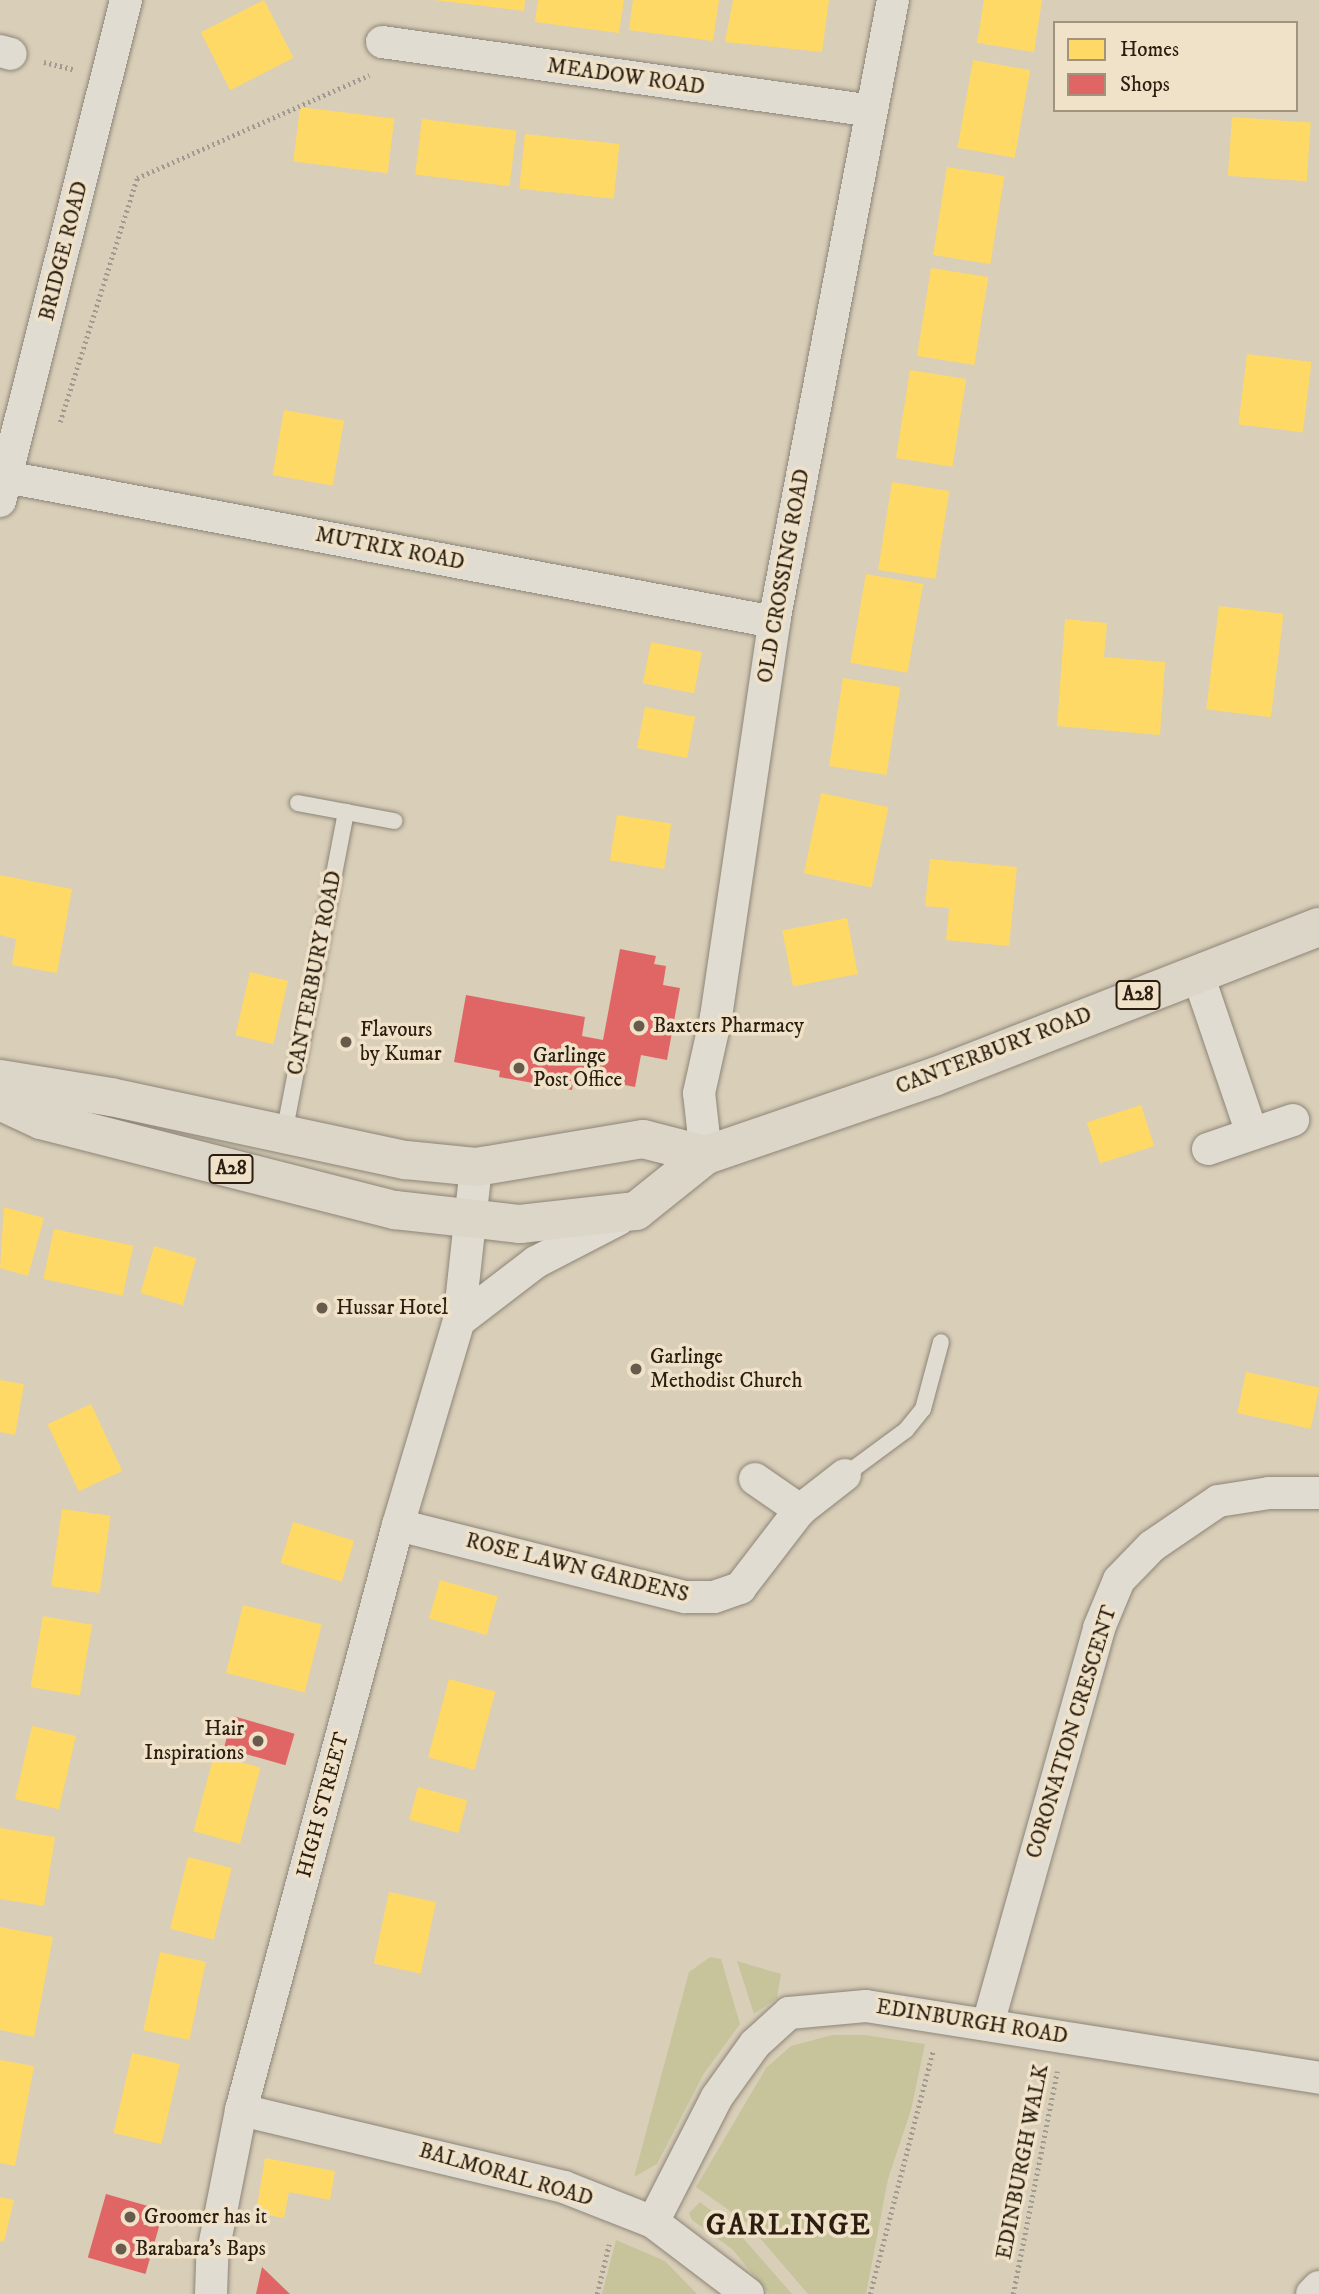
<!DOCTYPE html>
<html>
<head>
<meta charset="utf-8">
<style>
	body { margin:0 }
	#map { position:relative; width:1319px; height:2294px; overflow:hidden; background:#d9ceb8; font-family:"IM FELL DW Pica",serif }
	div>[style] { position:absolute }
	.green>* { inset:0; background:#c7c49c }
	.homes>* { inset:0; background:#ffd966; transform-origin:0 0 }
	.shops>* { inset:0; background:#e06666; transform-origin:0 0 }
	.path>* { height:4.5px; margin-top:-2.25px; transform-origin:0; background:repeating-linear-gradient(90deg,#a09a90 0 2px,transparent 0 5.5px) }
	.roads { filter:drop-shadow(0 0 2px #8d8577) drop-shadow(0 0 2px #8d8577) }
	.service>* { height:16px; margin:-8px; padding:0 8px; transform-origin:8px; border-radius:8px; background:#e1dcd1 }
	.minor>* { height:32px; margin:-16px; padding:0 16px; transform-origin:16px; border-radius:16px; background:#e1dcd1 }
	.trunk>* { height:38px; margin:-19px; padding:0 19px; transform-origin:19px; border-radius:19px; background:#dcd6c9 }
	.dots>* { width:19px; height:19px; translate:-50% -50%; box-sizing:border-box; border:4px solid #efe2c8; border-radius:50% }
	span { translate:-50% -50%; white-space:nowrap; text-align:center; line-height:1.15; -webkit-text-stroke:7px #efe2c8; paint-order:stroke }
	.shield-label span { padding:2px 5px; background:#efe2c8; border:2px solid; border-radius:5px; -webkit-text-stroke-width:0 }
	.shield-label { font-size:19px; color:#2b1d10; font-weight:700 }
	.street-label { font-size:21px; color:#2b1d10 }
	.poi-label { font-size:21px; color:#2b1d10 }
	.left { translate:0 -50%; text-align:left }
	.right { translate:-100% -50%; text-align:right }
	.district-label { font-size:28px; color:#2b1d10; font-weight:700; letter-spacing:2px }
	.legend { position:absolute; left:1053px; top:21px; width:245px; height:91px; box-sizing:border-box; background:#efe2c8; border:2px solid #a1937e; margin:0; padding:9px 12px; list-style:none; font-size:21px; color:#2b1d10 }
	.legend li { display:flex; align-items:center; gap:14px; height:35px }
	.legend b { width:35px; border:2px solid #a1937e }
</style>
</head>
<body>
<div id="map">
	<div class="green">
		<div style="clip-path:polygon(710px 1957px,721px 1959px,740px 2024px,703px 2075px,657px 2164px,634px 2177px,689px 1972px)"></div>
		<div style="clip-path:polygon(737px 1961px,781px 1974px,777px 1998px,754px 2014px)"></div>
		<div style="clip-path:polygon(832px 2035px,865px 2035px,925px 2044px,911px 2110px,888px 2179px,866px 2294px,808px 2294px,747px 2223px,696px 2187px,766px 2068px,791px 2046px)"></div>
		<div style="clip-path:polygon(700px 2202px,735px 2229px,792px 2294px,769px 2294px,732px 2249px,692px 2220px,689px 2213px)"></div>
		<div style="clip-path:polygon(616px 2240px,665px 2261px,697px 2294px,602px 2294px)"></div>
	</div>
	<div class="homes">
		<div style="left:264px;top:0;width:65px;height:71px;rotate:63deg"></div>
		<div style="clip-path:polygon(434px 0,525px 0,524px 11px)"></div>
		<div style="clip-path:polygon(538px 0,624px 0,619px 33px,535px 22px)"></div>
		<div style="clip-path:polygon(633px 0,719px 0,713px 41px,629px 30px)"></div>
		<div style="clip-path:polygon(733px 0,829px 0,822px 52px,725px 42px)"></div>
		<div style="clip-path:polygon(984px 0,1042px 0,1034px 52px,977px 43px)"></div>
		<div style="left:973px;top:60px;width:58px;height:89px;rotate:10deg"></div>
		<div style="left:300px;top:107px;width:95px;height:55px;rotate:7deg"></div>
		<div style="left:1232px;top:117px;width:79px;height:59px;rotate:4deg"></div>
		<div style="left:422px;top:119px;width:95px;height:56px;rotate:7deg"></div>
		<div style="left:525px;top:134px;width:95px;height:55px;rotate:6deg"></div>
		<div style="left:947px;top:167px;width:58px;height:89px;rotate:9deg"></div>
		<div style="left:931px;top:268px;width:58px;height:89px;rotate:9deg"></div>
		<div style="left:1247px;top:354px;width:65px;height:71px;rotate:7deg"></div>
		<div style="left:910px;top:370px;width:57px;height:89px;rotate:9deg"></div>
		<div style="left:284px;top:410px;width:61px;height:66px;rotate:10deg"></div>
		<div style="left:892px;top:482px;width:58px;height:89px;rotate:9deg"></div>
		<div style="left:866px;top:574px;width:58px;height:90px;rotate:10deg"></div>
		<div style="left:1219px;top:606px;width:65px;height:104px;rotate:7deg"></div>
		<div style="clip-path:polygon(1065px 619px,1107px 623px,1104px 657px,1165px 662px,1160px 735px,1057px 726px)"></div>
		<div style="left:651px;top:642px;width:52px;height:42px;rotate:11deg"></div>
		<div style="left:843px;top:678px;width:58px;height:89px;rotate:9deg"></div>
		<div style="left:645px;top:707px;width:51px;height:42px;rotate:11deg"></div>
		<div style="left:821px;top:793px;width:69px;height:82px;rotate:12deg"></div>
		<div style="left:617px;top:815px;width:55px;height:46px;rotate:9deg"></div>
		<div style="clip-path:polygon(930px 859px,1017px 867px,1009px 946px,946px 940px,949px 908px,925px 906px)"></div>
		<div style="clip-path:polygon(0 875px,72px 889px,57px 973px,12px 965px,16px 939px,0 935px)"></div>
		<div style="left:847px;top:918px;width:57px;height:66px;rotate:79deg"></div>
		<div style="left:250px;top:972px;width:39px;height:65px;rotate:13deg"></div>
		<div style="left:1141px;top:1105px;width:43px;height:57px;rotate:72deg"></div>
		<div style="clip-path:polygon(4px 1207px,44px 1218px,28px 1276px,0 1268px)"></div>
		<div style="left:54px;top:1229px;width:81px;height:51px;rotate:12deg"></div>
		<div style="left:154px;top:1246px;width:44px;height:49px;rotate:16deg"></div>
		<div style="left:1246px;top:1372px;width:75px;height:42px;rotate:12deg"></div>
		<div style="clip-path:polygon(0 1380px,24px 1384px,15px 1435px,0 1432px)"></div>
		<div style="left:91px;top:1404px;width:74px;height:48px;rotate:65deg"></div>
		<div style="left:62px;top:1509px;width:49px;height:78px;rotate:8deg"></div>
		<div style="left:293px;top:1522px;width:64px;height:43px;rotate:17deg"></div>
		<div style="left:440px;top:1580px;width:60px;height:40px;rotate:16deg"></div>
		<div style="left:243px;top:1605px;width:81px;height:70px;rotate:14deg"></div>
		<div style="left:43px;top:1616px;width:50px;height:72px;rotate:10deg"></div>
		<div style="left:449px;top:1679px;width:48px;height:81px;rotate:15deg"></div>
		<div style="left:32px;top:1726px;width:45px;height:75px;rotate:13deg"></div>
		<div style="left:214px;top:1755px;width:48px;height:79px;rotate:15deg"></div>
		<div style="left:418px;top:1787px;width:51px;height:34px;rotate:15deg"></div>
		<div style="clip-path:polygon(0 1828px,55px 1837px,44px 1906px,0 1899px)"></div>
		<div style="left:188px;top:1857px;width:45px;height:74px;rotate:14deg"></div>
		<div style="left:389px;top:1892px;width:48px;height:73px;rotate:12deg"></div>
		<div style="clip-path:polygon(0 1927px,53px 1937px,34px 2037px,0 2030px)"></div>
		<div style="left:160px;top:1952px;width:47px;height:80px;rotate:12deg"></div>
		<div style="left:132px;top:2053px;width:49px;height:82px;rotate:13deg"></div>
		<div style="clip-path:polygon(0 2060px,34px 2066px,15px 2166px,0 2163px)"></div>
		<div style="clip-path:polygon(265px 2158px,335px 2171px,330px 2200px,289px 2192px,284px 2218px,256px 2213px)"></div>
		<div style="clip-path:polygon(0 2197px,14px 2200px,4px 2242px,0 2241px)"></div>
	</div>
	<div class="shops">
		<div style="clip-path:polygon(620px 949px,656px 956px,654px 964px,666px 966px,663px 985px,680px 988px,667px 1060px,641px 1055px,635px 1087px,574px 1075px,572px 1090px,499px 1077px,500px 1071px,454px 1062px,466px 995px,585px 1017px,582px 1036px,603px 1040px)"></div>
		<div style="left:233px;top:1716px;width:64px;height:33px;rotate:16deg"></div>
		<div style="left:106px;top:2194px;width:60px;height:66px;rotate:16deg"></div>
		<div style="clip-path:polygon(262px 2267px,290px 2294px,256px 2294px)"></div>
	</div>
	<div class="path">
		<div style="left:44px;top:62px;width:30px;rotate:14deg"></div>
		<div style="left:60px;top:422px;width:256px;rotate:-72.5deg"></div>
		<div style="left:137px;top:178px;width:254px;rotate:-23.9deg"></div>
		<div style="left:597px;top:2294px;width:51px;rotate:-76.5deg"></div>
		<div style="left:870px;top:2294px;width:251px;rotate:-75.5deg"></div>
		<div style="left:1013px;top:2294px;width:227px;rotate:-78.8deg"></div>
	</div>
	<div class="roads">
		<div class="service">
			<div style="left:298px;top:803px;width:98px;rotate:10.6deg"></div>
			<div style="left:284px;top:1134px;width:328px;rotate:-79.1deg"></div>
			<div style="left:845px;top:1475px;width:76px;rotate:-36.4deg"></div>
			<div style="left:906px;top:1430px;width:27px;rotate:-51deg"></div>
			<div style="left:923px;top:1409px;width:69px;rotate:-75deg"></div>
		</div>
		<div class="minor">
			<div style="left:382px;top:42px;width:494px;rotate:8deg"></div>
			<div style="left:0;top:51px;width:11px;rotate:15deg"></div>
			<div style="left:6px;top:477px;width:782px;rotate:10.69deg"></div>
			<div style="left:0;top:501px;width:517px;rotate:-75.88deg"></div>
			<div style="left:1197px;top:972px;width:171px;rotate:71.2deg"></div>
			<div style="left:1208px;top:1149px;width:90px;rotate:-18.8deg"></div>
			<div style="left:706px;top:1155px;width:62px;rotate:-96.4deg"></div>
			<div style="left:699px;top:1093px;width:78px;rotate:-77.4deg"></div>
			<div style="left:716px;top:1017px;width:399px;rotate:-81.6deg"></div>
			<div style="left:774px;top:622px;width:633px;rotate:-79.17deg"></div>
			<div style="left:459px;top:1321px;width:97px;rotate:-37.5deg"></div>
			<div style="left:536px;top:1262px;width:93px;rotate:-27.4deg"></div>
			<div style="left:755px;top:1479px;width:55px;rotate:34.6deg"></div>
			<div style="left:398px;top:1525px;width:296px;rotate:14.1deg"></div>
			<div style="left:685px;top:1597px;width:29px"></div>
			<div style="left:714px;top:1597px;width:28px;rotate:-19deg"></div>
			<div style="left:740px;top:1588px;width:98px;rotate:-52.4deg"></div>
			<div style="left:800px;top:1510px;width:57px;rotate:-37.9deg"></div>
			<div style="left:988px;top:2024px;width:411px;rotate:-74.3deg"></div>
			<div style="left:1099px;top:1628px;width:52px;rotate:-67.4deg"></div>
			<div style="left:1119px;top:1580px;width:47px;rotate:-45.9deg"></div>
			<div style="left:1152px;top:1546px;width:80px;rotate:-34.3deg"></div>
			<div style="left:1218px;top:1501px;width:52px;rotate:-8.9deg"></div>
			<div style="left:1269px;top:1493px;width:50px"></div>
			<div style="left:241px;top:2110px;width:332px;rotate:13.4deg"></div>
			<div style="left:564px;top:2187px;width:96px;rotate:21.5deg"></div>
			<div style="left:653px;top:2222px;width:119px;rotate:37.2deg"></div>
			<div style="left:653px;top:2222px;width:140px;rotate:-62.9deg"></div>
			<div style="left:717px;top:2097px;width:65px;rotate:-54.4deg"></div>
			<div style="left:755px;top:2044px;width:46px;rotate:-42.4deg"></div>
			<div style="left:789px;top:2013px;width:77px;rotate:-5.2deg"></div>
			<div style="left:866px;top:2006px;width:459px;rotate:9deg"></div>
			<div style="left:211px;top:2294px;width:37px;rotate:-88deg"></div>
			<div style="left:212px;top:2257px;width:150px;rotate:-78.8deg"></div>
			<div style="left:241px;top:2110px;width:606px;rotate:-74.98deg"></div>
			<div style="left:398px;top:1525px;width:213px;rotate:-73.4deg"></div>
			<div style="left:459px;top:1321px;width:155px;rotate:-83.7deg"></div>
			<div style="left:1312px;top:2294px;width:10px;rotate:-45deg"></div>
		</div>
		<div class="trunk">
			<div style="left:0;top:1079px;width:112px;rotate:9.2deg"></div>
			<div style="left:111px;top:1097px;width:302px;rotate:12.1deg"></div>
			<div style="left:406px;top:1160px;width:70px;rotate:5.7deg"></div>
			<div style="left:476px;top:1167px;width:169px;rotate:-9.5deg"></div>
			<div style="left:643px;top:1139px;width:65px;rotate:14.3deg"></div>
			<div style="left:0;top:1101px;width:45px;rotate:24.9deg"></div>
			<div style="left:41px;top:1120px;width:365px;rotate:14.3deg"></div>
			<div style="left:395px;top:1210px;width:126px;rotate:6.4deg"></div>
			<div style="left:520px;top:1224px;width:117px;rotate:-6.4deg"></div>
			<div style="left:636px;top:1211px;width:90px;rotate:-38.7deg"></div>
			<div style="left:706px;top:1155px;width:241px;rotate:-18.9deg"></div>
			<div style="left:934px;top:1077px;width:413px;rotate:-21.3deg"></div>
		</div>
	</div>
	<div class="dots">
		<div style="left:639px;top:1026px;background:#685b4b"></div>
		<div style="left:346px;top:1042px;background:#685b4b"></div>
		<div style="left:519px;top:1068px;background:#685b4b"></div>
		<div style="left:322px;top:1308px;background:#685b4b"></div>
		<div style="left:636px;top:1369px;background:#685b4b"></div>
		<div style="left:258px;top:1741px;background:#685b4b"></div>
		<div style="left:130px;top:2217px;background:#685b4b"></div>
		<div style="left:121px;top:2249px;background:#685b4b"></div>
	</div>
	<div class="shield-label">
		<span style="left:1138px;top:995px">A28</span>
		<span style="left:231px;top:1169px">A28</span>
	</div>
	<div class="street-label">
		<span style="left:626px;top:77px;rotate:8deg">MEADOW ROAD</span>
		<span style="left:64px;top:251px;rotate:-76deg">BRIDGE ROAD</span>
		<span style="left:390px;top:549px;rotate:11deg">MUTRIX ROAD</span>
		<span style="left:784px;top:576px;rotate:-80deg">OLD CROSSING ROAD</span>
		<span style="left:315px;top:973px;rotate:-79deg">CANTERBURY ROAD</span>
		<span style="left:994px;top:1051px;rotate:-21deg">CANTERBURY ROAD</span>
		<span style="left:577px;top:1568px;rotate:14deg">ROSE LAWN GARDENS</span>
		<span style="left:1072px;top:1732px;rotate:-73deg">CORONATION CRESCENT</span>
		<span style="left:323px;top:1805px;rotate:-75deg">HIGH STREET</span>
		<span style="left:972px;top:2022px;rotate:9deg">EDINBURGH ROAD</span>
		<span style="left:1023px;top:2162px;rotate:-79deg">EDINBURGH WALK</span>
		<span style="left:506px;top:2175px;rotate:16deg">BALMORAL ROAD</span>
	</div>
	<div class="poi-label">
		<span class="left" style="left:653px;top:1026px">Baxters Pharmacy</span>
		<span class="left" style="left:360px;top:1042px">Flavours<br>by Kumar</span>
		<span class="left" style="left:533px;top:1068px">Garlinge<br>Post Office</span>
		<span class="left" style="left:336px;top:1308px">Hussar Hotel</span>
		<span class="left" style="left:650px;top:1369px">Garlinge<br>Methodist Church</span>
		<span class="right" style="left:244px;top:1741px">Hair<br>Inspirations</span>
		<span class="left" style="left:144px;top:2217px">Groomer has it</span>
		<span class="left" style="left:135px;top:2249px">Barabara’s Baps</span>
	</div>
	<div class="district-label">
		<span style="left:789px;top:2226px">GARLINGE</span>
	</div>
	<ul class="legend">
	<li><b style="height:19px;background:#ffd966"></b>Homes</li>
	<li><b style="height:19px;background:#e06666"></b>Shops</li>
	</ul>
</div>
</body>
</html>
